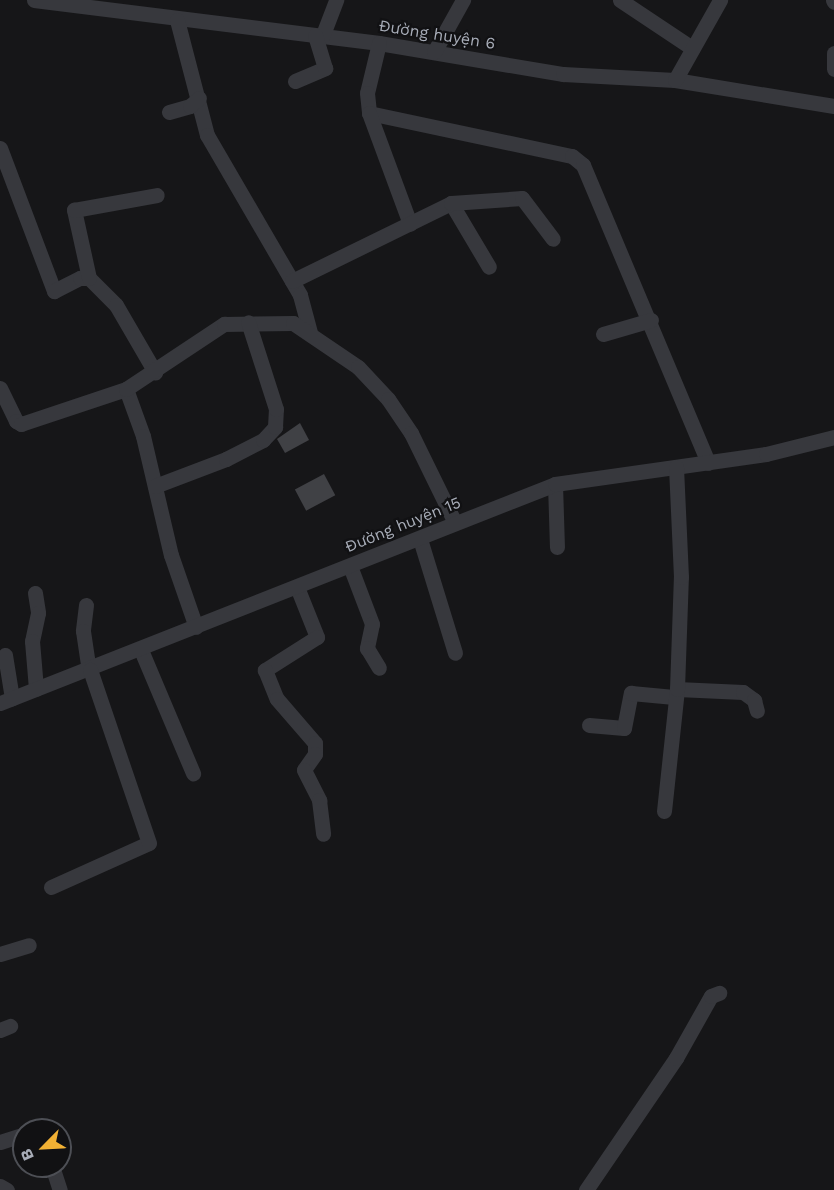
<!DOCTYPE html>
<html>
<head>
<meta charset="utf-8">
<style>
	body { margin:0 }
	#map { position:relative; width:834px; height:1190px; overflow:hidden; background:#161618; font-family:"Work Sans",sans-serif }
	div>[style] { position:absolute }
	.building>* { inset:0; background:#404145; transform-origin:0 0 }
	.minor>* { height:15px; margin:-7.5px; padding:0 7.5px; transform-origin:7.5px; border-radius:7.5px; background:#37383d }
	span { translate:-50% -50%; white-space:nowrap; text-align:center; line-height:1.15; -webkit-text-stroke:4.5px #111113; paint-order:stroke }
	.street-label { font-size:16px; color:#a8adb8 }
	.north { position:absolute; left:12px; top:1118px; width:60px; height:60px; box-sizing:border-box; background:#111113; border:2px solid #4d4f55; border-radius:50%; rotate:246deg; font-size:16px; font-weight:700; line-height:24px; text-align:center; color:#a8adb8 }
	.north::after { content:''; display:block; margin:auto; width:21px; height:27px; background:#f2b134; clip-path:polygon(50% 0,100% 100%,50% 72%,0 100%) }
</style>
</head>
<body>
<div id="map">
	<div class="building">
		<div style="clip-path:polygon(300px 423px,309px 440px,285px 453px,277px 439px)"></div>
		<div style="left:324px;top:474px;width:24px;height:33px;rotate:62deg"></div>
	</div>
	<div class="minor">
		<div style="left:34px;top:0;width:348px;rotate:7.1deg"></div>
		<div style="left:379px;top:43px;width:187px;rotate:9.6deg"></div>
		<div style="left:563px;top:74px;width:112px;rotate:3.1deg"></div>
		<div style="left:675px;top:80px;width:161px;rotate:9.3deg"></div>
		<div style="left:620px;top:0;width:87px;rotate:33.7deg"></div>
		<div style="left:833px;top:0;width:2px;rotate:63deg"></div>
		<div style="left:177px;top:20px;width:119px;rotate:75.4deg"></div>
		<div style="left:207px;top:135px;width:185px;rotate:59.8deg"></div>
		<div style="left:300px;top:295px;width:38px;rotate:75deg"></div>
		<div style="left:322px;top:37px;width:40px;rotate:-69deg"></div>
		<div style="left:379px;top:43px;width:51px;rotate:103.5deg"></div>
		<div style="left:367px;top:93px;width:20px;rotate:84deg"></div>
		<div style="left:369px;top:113px;width:208px;rotate:12deg"></div>
		<div style="left:572px;top:156px;width:14px;rotate:39deg"></div>
		<div style="left:583px;top:165px;width:323px;rotate:67.2deg"></div>
		<div style="left:434px;top:52px;width:60px;rotate:-60.9deg"></div>
		<div style="left:834px;top:53px;width:16px;rotate:90deg"></div>
		<div style="left:675px;top:80px;width:92px;rotate:-60.6deg"></div>
		<div style="left:295px;top:81px;width:33px;rotate:-23deg"></div>
		<div style="left:325px;top:68px;width:34px;rotate:-107deg"></div>
		<div style="left:169px;top:112px;width:22px;rotate:-16deg"></div>
		<div style="left:190px;top:106px;width:12px;rotate:-42deg"></div>
		<div style="left:369px;top:113px;width:118px;rotate:69.7deg"></div>
		<div style="left:0;top:148px;width:153px;rotate:69.3deg"></div>
		<div style="left:54px;top:291px;width:29px;rotate:-27deg"></div>
		<div style="left:80px;top:278px;width:9px"></div>
		<div style="left:89px;top:278px;width:38px;rotate:45deg"></div>
		<div style="left:116px;top:305px;width:78px;rotate:59.8deg"></div>
		<div style="left:451px;top:203px;width:74px;rotate:59.3deg"></div>
		<div style="left:89px;top:278px;width:70px;rotate:-102.4deg"></div>
		<div style="left:74px;top:210px;width:84px;rotate:-10.2deg"></div>
		<div style="left:292px;top:281px;width:177px;rotate:-26.1deg"></div>
		<div style="left:451px;top:203px;width:71px;rotate:-4deg"></div>
		<div style="left:522px;top:198px;width:51px;rotate:52.9deg"></div>
		<div style="left:603px;top:334px;width:50px;rotate:-16.3deg"></div>
		<div style="left:0;top:388px;width:37px;rotate:64deg"></div>
		<div style="left:16px;top:421px;width:6px;rotate:31deg"></div>
		<div style="left:21px;top:424px;width:111px;rotate:-18.4deg"></div>
		<div style="left:126px;top:389px;width:50px;rotate:70.1deg"></div>
		<div style="left:143px;top:436px;width:122px;rotate:76.8deg"></div>
		<div style="left:171px;top:555px;width:76px;rotate:70.9deg"></div>
		<div style="left:126px;top:389px;width:118px;rotate:-33.6deg"></div>
		<div style="left:224px;top:324px;width:69px;rotate:-0.8deg"></div>
		<div style="left:293px;top:323px;width:78px;rotate:34.1deg"></div>
		<div style="left:358px;top:367px;width:44px;rotate:46.8deg"></div>
		<div style="left:388px;top:399px;width:41px;rotate:55.9deg"></div>
		<div style="left:411px;top:433px;width:100px;rotate:63.9deg"></div>
		<div style="left:555px;top:484px;width:63px;rotate:88.2deg"></div>
		<div style="left:155px;top:486px;width:76px;rotate:-20.8deg"></div>
		<div style="left:226px;top:459px;width:42px;rotate:-27.2deg"></div>
		<div style="left:263px;top:440px;width:18px;rotate:-47deg"></div>
		<div style="left:275px;top:427px;width:18px;rotate:-87deg"></div>
		<div style="left:276px;top:409px;width:91px;rotate:-107.8deg"></div>
		<div style="left:420px;top:539px;width:119px;rotate:72.9deg"></div>
		<div style="left:350px;top:566px;width:62px;rotate:69.2deg"></div>
		<div style="left:372px;top:624px;width:25px;rotate:102deg"></div>
		<div style="left:367px;top:648px;width:23px;rotate:59deg"></div>
		<div style="left:297px;top:587px;width:54px;rotate:68.2deg"></div>
		<div style="left:317px;top:637px;width:62px;rotate:147.6deg"></div>
		<div style="left:265px;top:670px;width:31px;rotate:68deg"></div>
		<div style="left:277px;top:699px;width:58px;rotate:49.2deg"></div>
		<div style="left:315px;top:743px;width:11px;rotate:90deg"></div>
		<div style="left:315px;top:754px;width:19px;rotate:125deg"></div>
		<div style="left:304px;top:770px;width:34px;rotate:63deg"></div>
		<div style="left:319px;top:800px;width:34px;rotate:83deg"></div>
		<div style="left:35px;top:593px;width:20px;rotate:81deg"></div>
		<div style="left:38px;top:613px;width:29px;rotate:102deg"></div>
		<div style="left:32px;top:641px;width:48px;rotate:85.2deg"></div>
		<div style="left:86px;top:605px;width:26px;rotate:97deg"></div>
		<div style="left:83px;top:631px;width:40px;rotate:81.5deg"></div>
		<div style="left:141px;top:650px;width:134px;rotate:67.1deg"></div>
		<div style="left:5px;top:655px;width:44px;rotate:80.8deg"></div>
		<div style="left:677px;top:689px;width:66px;rotate:2.6deg"></div>
		<div style="left:743px;top:692px;width:14px;rotate:36deg"></div>
		<div style="left:754px;top:700px;width:11px;rotate:75deg"></div>
		<div style="left:0;top:703px;width:597px;rotate:-21.53deg"></div>
		<div style="left:555px;top:484px;width:213px;rotate:-8.1deg"></div>
		<div style="left:766px;top:454px;width:70px;rotate:-14deg"></div>
		<div style="left:589px;top:725px;width:35px;rotate:5deg"></div>
		<div style="left:624px;top:728px;width:36px;rotate:-79deg"></div>
		<div style="left:631px;top:693px;width:43px;rotate:5.3deg"></div>
		<div style="left:664px;top:811px;width:123px;rotate:-83.9deg"></div>
		<div style="left:677px;top:689px;width:112px;rotate:-88deg"></div>
		<div style="left:681px;top:577px;width:110px;rotate:-92.6deg"></div>
		<div style="left:51px;top:887px;width:107px;rotate:-24.2deg"></div>
		<div style="left:149px;top:843px;width:183px;rotate:-108.8deg"></div>
		<div style="left:0;top:954px;width:30px;rotate:-17deg"></div>
		<div style="left:0;top:1030px;width:11px;rotate:-22deg"></div>
		<div style="left:0;top:1142px;width:25px;rotate:-18deg"></div>
		<div style="left:52px;top:1166px;width:25px;rotate:72deg"></div>
		<div style="left:0;top:1186px;width:8px;rotate:30deg"></div>
		<div style="left:586px;top:1190px;width:160px;rotate:-55.7deg"></div>
		<div style="left:676px;top:1058px;width:71px;rotate:-60.6deg"></div>
		<div style="left:711px;top:996px;width:9px;rotate:-21deg"></div>
	</div>
	<div class="street-label">
		<span style="left:437px;top:35px;rotate:9deg">Đường huyện 6</span>
		<span style="left:403px;top:525px;rotate:-22deg">Đường huyện 15</span>
	</div>
	<div class="north">B</div>
</div>
</body>
</html>
